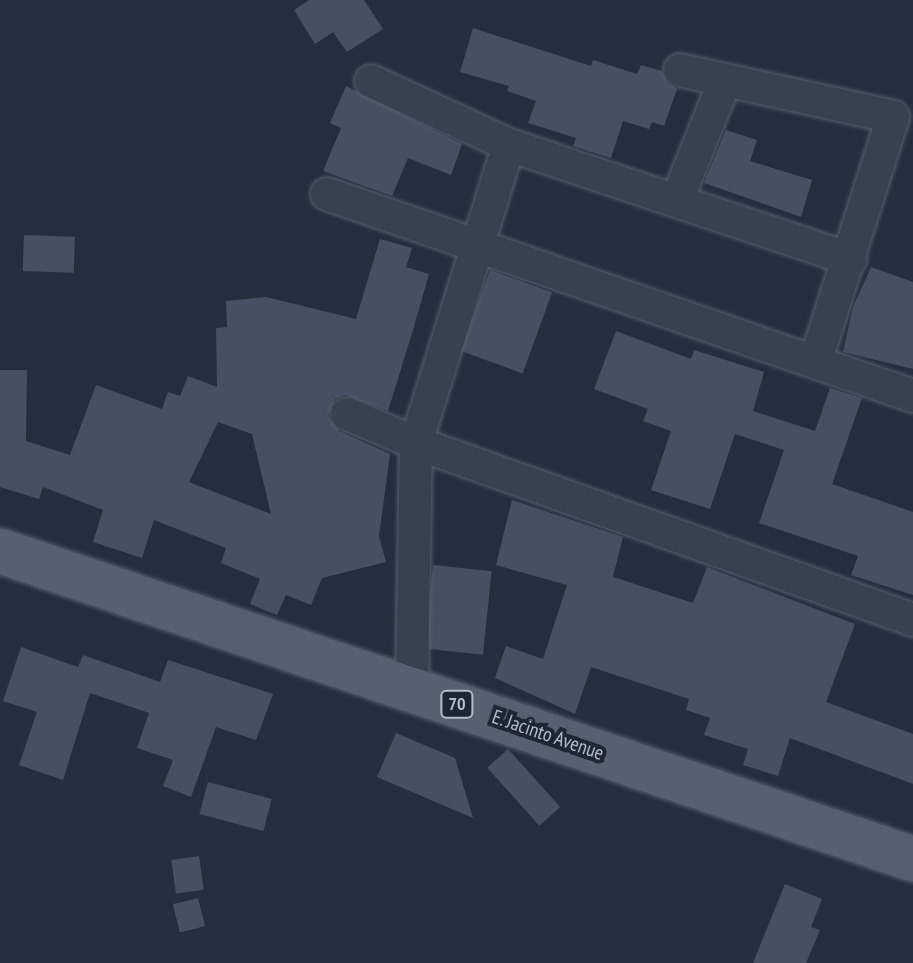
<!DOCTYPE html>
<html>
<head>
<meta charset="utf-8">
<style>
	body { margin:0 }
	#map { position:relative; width:913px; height:963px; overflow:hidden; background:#242f3e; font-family:"PT Sans Narrow",sans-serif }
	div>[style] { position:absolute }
	.building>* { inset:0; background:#455162; transform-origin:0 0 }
	.roads { filter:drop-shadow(0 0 2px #565f6c) drop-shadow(0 0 2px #565f6c) }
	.street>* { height:32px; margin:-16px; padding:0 16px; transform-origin:16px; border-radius:16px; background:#38414e }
	.primary>* { height:44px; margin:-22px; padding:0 22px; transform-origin:22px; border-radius:22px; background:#56606e }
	span { translate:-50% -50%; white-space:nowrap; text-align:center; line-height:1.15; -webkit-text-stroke:8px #1d2633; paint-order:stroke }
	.shield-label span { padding:2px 6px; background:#1d2633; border:2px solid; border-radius:6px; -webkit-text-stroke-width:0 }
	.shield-label { font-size:18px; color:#b4bcc9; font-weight:700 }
	.street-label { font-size:20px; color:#b4bcc9 }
</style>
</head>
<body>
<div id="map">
	<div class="building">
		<div style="clip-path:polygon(309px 0,364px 0,383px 29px,347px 52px,333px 32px,315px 44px,294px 10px)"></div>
		<div style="clip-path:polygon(473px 28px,591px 66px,593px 60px,637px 74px,641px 65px,662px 71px,667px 83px,677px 89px,664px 126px,652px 122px,649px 129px,623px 121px,611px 158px,573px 146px,576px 138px,528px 123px,536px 101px,507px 91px,509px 86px,460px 72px)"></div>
		<div style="clip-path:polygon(346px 86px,462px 144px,451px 175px,408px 158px,392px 196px,323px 171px,341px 128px,330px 123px)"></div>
		<div style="clip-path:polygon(726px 130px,757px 140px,750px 161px,812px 180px,801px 217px,704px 183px)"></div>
		<div style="left:24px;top:235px;width:51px;height:36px;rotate:2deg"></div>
		<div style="clip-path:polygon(evenodd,380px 239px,412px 248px,406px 267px,429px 274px,413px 330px,388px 411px,345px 395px,335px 399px,328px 416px,339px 431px,390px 454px,379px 536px,386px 562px,322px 578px,311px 605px,286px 595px,277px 615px,250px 604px,260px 579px,221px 563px,226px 548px,154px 520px,142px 558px,93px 542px,103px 510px,43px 487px,39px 499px,0 487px,0 370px,27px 370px,26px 441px,70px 455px,96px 385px,162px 409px,168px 392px,180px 396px,188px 376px,217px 387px,216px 328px,227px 327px,226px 301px,266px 297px,356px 319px,380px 239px,218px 422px,252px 434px,271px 514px,189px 482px,218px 422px)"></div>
		<div style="clip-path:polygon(871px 267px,913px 282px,913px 369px,843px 352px,853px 307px)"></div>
		<div style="left:490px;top:270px;width:66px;height:86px;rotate:20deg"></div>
		<div style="clip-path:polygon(616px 331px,691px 359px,694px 350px,764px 372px,753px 411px,815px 431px,830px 388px,862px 398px,832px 484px,913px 512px,913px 595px,851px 575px,858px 556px,759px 523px,784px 450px,735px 434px,710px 509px,651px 490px,671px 431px,643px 421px,648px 409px,594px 389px)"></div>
		<div style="clip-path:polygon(512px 500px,623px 537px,613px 577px,693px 603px,707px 567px,855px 624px,826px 702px,913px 734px,913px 784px,790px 738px,778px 776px,743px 765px,748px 749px,704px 735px,710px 718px,686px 710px,689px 699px,591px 667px,575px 714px,495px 678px,506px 646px,543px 659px,567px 585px,496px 565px)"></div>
		<div style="left:433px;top:565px;width:59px;height:84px;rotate:6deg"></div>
		<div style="clip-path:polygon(21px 647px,78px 667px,83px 655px,160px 682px,168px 660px,273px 694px,256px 740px,216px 727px,191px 797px,163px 786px,173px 760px,137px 748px,149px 713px,90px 693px,63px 780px,19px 765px,37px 712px,3px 701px)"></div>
		<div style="clip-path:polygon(396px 733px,455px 758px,473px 818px,377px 777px)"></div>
		<div style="left:508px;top:749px;width:78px;height:28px;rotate:48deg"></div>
		<div style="left:208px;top:782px;width:66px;height:33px;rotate:15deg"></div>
		<div style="left:199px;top:856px;width:34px;height:28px;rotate:82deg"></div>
		<div style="clip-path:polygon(785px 884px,822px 899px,811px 927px,820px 930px,806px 963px,753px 963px)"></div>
		<div style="left:198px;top:898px;width:29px;height:26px;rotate:76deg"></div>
	</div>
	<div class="roads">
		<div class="street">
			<div style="left:680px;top:70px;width:218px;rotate:12.4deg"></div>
			<div style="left:893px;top:117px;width:255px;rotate:107.6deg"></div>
			<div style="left:371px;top:81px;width:152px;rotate:24.9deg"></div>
			<div style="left:509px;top:145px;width:360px;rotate:18.5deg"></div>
			<div style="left:327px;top:194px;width:620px;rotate:19.02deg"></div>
			<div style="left:677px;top:200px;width:126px;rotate:-68.1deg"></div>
			<div style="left:347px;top:414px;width:75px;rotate:22.8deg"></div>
			<div style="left:416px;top:443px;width:528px;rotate:19.6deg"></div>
			<div style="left:412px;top:689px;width:246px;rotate:-89.1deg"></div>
			<div style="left:416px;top:443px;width:312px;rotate:-72.7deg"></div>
		</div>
		<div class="primary">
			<div style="left:0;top:551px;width:964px;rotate:18.64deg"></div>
		</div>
	</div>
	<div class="shield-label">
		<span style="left:457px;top:704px">70</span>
	</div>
	<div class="street-label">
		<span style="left:548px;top:735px;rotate:19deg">E. Jacinto Avenue</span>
	</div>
</div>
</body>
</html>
